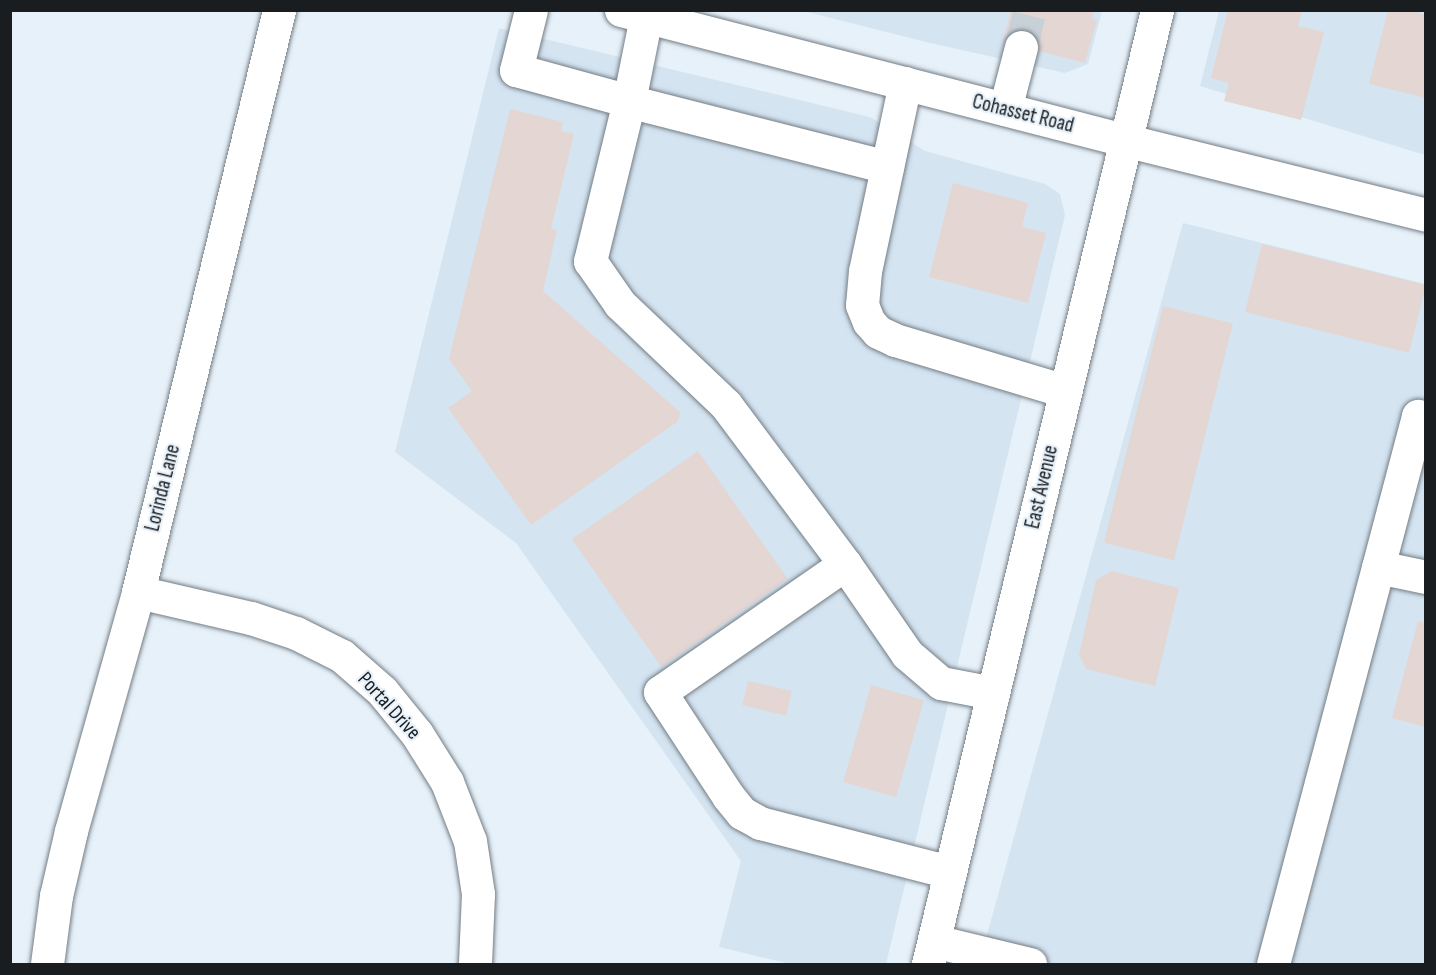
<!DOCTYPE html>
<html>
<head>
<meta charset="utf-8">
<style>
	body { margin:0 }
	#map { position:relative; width:1436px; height:975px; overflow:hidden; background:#e7f1f9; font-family:"Sofia Sans Condensed",sans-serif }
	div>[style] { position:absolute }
	.built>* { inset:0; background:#d4e4f1 }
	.building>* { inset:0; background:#e3d6d3; transform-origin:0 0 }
	.minor-tunnel>* { height:33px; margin-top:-16.5px; transform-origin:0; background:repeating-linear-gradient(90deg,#c8d1d8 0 33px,transparent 0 49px) }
	.roads { filter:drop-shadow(0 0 2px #747d84) drop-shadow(0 0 2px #747d84) }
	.minor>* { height:33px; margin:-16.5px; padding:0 16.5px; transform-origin:16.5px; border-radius:16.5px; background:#fff }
	.major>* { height:33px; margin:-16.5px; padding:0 16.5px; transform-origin:16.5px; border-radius:16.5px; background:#fff }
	span { translate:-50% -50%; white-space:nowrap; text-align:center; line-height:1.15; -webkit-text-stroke:4.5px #e7f1f9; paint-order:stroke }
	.street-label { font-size:21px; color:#1a1d20 }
	.frame { position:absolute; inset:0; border:12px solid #1a1d20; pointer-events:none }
</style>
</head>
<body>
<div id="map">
	<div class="built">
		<div style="clip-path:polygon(803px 11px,1102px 11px,1088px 64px,1065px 73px,930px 43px)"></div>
		<div style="clip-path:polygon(1219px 11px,1425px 11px,1425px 155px,1200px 86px)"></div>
		<div style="clip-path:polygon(499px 28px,870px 117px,925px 151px,1045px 184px,1060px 194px,1065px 215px,886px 964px,791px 964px,719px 947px,741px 861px,516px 543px,395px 452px)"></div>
		<div style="clip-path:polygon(1183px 223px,1425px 284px,1425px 964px,979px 964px)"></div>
	</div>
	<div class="building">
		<div style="clip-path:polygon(1011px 10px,1094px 10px,1092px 19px,1097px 20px,1085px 63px,1003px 42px)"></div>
		<div style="clip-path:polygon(1228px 10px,1302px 10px,1298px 26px,1324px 32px,1301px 120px,1224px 101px,1229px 83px,1211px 78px)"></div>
		<div style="clip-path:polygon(1388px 10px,1409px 10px,1426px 15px,1426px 98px,1369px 84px)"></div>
		<div style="clip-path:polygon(510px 109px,563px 122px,561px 131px,574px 134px,551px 229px,557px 230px,543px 291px,681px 413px,677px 422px,531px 525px,448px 408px,472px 391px,449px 359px)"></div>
		<div style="clip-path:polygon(953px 183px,1028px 203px,1022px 227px,1046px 233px,1028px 303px,929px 277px)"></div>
		<div style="left:1262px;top:244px;width:169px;height:70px;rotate:14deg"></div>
		<div style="left:1163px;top:306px;width:72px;height:244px;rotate:14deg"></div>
		<div style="left:698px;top:451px;width:156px;height:154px;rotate:55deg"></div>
		<div style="clip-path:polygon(1111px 571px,1179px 588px,1155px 686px,1086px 669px,1079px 655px,1096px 580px)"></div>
		<div style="clip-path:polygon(1418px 621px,1426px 623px,1426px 727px,1392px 718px)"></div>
		<div style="left:748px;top:681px;width:45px;height:25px;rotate:13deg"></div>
		<div style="left:871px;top:685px;width:55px;height:101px;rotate:16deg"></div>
	</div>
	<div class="minor-tunnel">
		<div style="left:1021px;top:47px;width:38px;rotate:-76deg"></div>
	</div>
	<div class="roads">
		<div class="minor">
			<div style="left:531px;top:10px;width:62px;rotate:104deg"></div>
			<div style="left:516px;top:70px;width:117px;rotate:15.3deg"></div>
			<div style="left:629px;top:101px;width:86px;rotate:-78.6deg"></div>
			<div style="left:621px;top:10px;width:520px;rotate:14.49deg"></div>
			<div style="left:905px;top:83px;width:192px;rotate:102deg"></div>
			<div style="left:865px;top:271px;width:34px;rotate:95deg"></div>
			<div style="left:862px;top:305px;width:18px;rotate:68deg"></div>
			<div style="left:869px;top:322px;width:13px;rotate:48deg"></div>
			<div style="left:878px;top:332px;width:19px;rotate:25deg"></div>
			<div style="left:895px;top:340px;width:177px;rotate:16.7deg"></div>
			<div style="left:1005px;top:109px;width:64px;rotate:-75.5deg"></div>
			<div style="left:887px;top:167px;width:266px;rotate:-165.7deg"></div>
			<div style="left:629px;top:101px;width:165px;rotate:103.7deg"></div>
			<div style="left:590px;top:261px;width:52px;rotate:55.1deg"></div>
			<div style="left:620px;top:304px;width:146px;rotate:43.6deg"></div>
			<div style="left:726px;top:405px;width:199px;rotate:53.2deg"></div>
			<div style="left:845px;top:564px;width:225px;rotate:145.3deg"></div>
			<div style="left:660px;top:692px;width:124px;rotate:56.8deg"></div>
			<div style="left:728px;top:796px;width:22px;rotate:51deg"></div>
			<div style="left:742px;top:813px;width:21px;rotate:29deg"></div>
			<div style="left:760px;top:823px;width:196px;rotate:14.5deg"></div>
			<div style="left:845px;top:564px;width:109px;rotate:55.4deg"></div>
			<div style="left:907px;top:654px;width:45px;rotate:40.5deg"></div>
			<div style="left:941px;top:683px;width:53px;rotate:10.9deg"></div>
			<div style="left:1378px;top:567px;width:49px;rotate:11.8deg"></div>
			<div style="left:138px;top:592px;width:116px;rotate:13deg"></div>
			<div style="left:251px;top:618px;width:47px;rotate:18.4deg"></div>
			<div style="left:296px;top:633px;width:51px;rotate:26.6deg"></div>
			<div style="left:342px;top:656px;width:53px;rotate:41.2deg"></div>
			<div style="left:382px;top:691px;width:55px;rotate:50.9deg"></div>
			<div style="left:417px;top:734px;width:57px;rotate:58deg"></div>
			<div style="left:447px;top:782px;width:63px;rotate:68.7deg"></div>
			<div style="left:470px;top:841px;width:54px;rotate:81.4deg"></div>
			<div style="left:478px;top:894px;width:70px;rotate:92.5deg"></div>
			<div style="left:934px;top:941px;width:99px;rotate:13.5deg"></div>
			<div style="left:47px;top:964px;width:69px;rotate:-82.5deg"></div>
			<div style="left:56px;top:896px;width:67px;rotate:-77deg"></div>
			<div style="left:71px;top:831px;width:248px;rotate:-74.3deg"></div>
			<div style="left:138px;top:592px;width:599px;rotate:-76.38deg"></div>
			<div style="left:1273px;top:964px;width:567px;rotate:-75.18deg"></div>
			<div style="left:1418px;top:416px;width:8px;rotate:14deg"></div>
		</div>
		<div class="major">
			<div style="left:1124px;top:140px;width:311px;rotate:13.9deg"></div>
			<div style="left:928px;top:964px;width:981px;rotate:-76.5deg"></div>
		</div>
	</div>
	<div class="street-label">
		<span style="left:1023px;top:114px;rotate:14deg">Cohasset Road</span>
		<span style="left:1042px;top:487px;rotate:-77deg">East Avenue</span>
		<span style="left:163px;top:488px;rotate:-76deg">Lorinda Lane</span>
		<span style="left:389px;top:706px;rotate:48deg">Portal Drive</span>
	</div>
	<div class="frame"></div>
</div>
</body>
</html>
